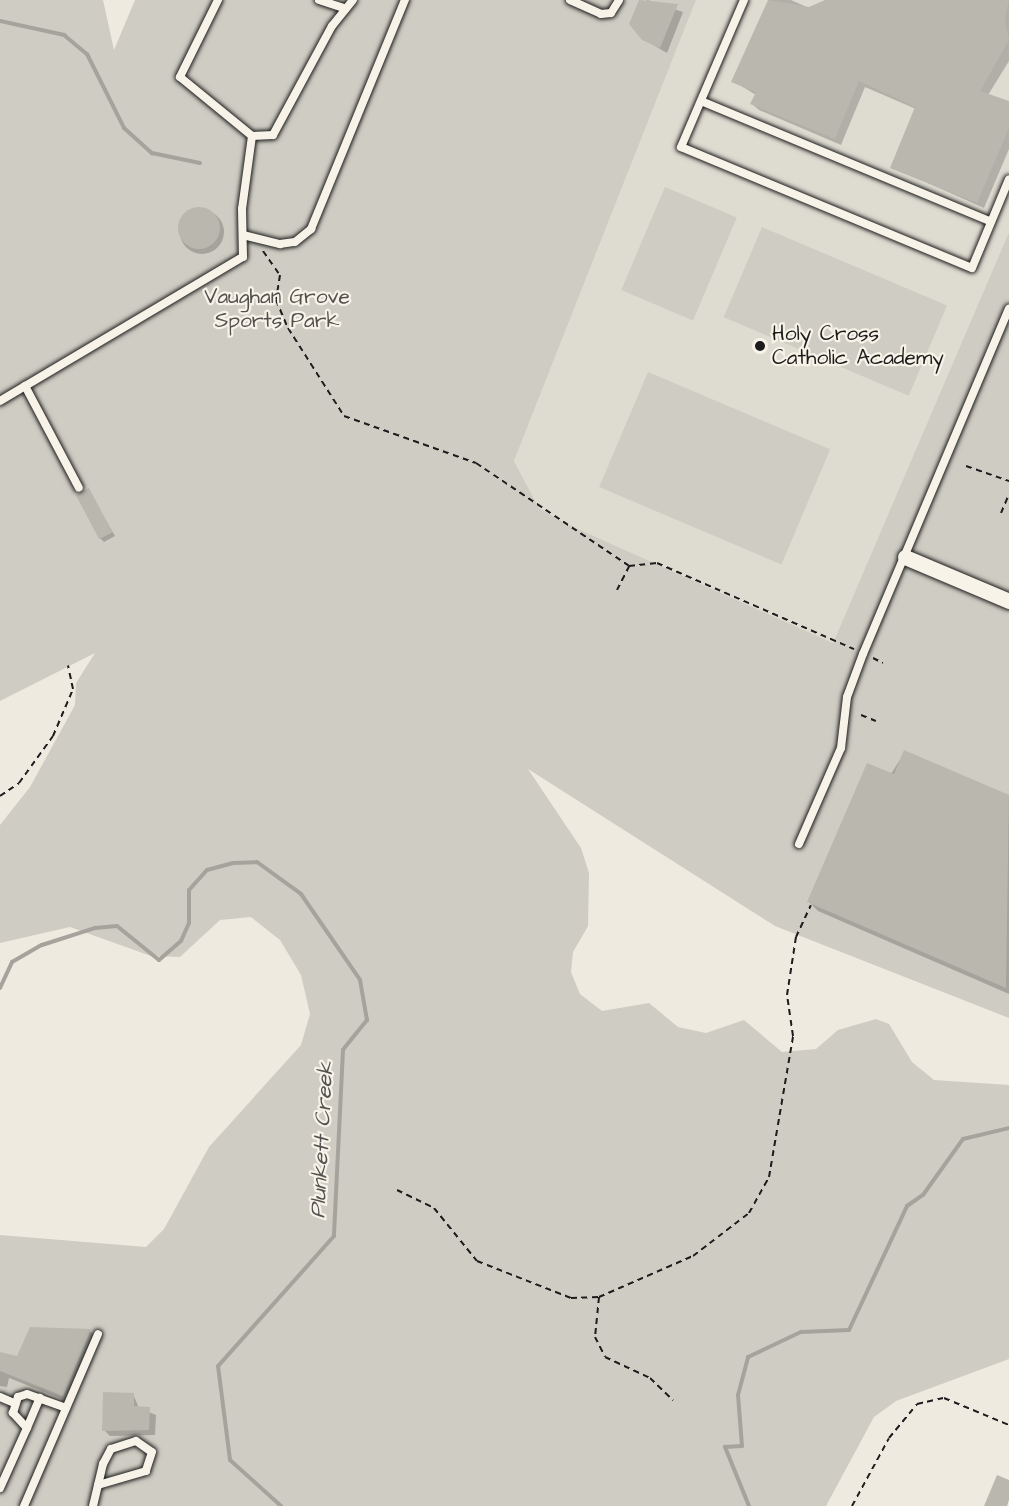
<!DOCTYPE html>
<html>
<head>
<meta charset="utf-8">
<style>
	body { margin:0 }
	#map { position:relative; width:1009px; height:1506px; overflow:hidden; background:#eeeae0; font-family:"Architects Daughter",sans-serif }
	div>[style] { position:absolute }
	.built>* { inset:0; background:#dedbd1 }
	.green>* { inset:0; background:#cfccc3; transform-origin:0 0 }
	.shadow>* { inset:0; background:#0003 }
	.round { border-radius:50% }
	.stream>* { height:4px; margin:-2px; padding:0 2px; transform-origin:2px; border-radius:2px; background:#a6a39d }
	.building>* { inset:0; background:#bab7af; transform-origin:0 0 }
	.path>* { height:2px; margin-top:-1px; transform-origin:0; background:repeating-linear-gradient(90deg,#1c1c1c 0 6px,transparent 0 10.5px) }
	.roads { filter:drop-shadow(0 0 2px #1c1c1c) drop-shadow(0 0 2px #1c1c1c) }
	.lane>* { height:8px; margin:-4px; padding:0 4px; transform-origin:4px; border-radius:4px; background:#f7f3e8 }
	.street>* { height:15px; margin:-7.5px; padding:0 7.5px; transform-origin:7.5px; border-radius:7.5px; background:#f7f3e8 }
	.dots>* { width:16px; height:16px; translate:-50% -50%; box-sizing:border-box; border:3px solid #f7f3e8; border-radius:50% }
	span { translate:-50% -50%; white-space:nowrap; text-align:center; line-height:1.15; -webkit-text-stroke:4.5px #f7f3e8; paint-order:stroke }
	.park-label { font-size:21px; color:#52514e }
	.poi-label { font-size:21px; color:#1c1c1c }
	.left { translate:0 -50%; text-align:left }
	.water-label { font-size:22px; color:#535250; font-style:italic }
</style>
</head>
<body>
<div id="map">
	<div class="built">
		<div style="clip-path:polygon(696px 0,1009px 0,1009px 232px,833px 643px,567px 524px,539px 508px,514px 461px)"></div>
	</div>
	<div class="green">
		<div style="clip-path:polygon(0 0,103px 0,114px 50px,135px 0,696px 0,514px 461px,539px 508px,567px 524px,833px 643px,1009px 232px,1009px 1018px,775px 926px,528px 769px,581px 848px,589px 873px,588px 926px,573px 952px,571px 972px,580px 994px,602px 1011px,649px 1003px,678px 1027px,706px 1033px,744px 1020px,782px 1052px,816px 1049px,838px 1030px,876px 1019px,889px 1024px,912px 1062px,934px 1080px,1009px 1085px,1009px 1359px,896px 1401px,874px 1417px,826px 1506px,0 1506px,0 1235px,146px 1247px,164px 1229px,209px 1147px,301px 1045px,310px 1014px,301px 975px,280px 940px,251px 917px,220px 920px,180px 957px,151px 956px,70px 927px,0 943px,0 825px,30px 787px,75px 705px,76px 683px,95px 653px,0 701px)"></div>
		<div style="left:665px;top:187px;width:78px;height:112px;rotate:23deg"></div>
		<div style="left:762px;top:227px;width:201px;height:98px;rotate:23deg"></div>
		<div style="left:648px;top:372px;width:198px;height:125px;rotate:23deg"></div>
	</div>
	<div class="shadow">
		<div style="clip-path:polygon(647px 0,683px 12px,667px 53px,643px 39px)"></div>
		<div style="clip-path:polygon(769px 0,791px 0,809px 8px,828px 0,1009px 0,1009px 61px,988px 95px,1009px 103px,1009px 149px,984px 208px,892px 167px,916px 109px,865px 87px,841px 145px,759px 110px,752px 104px,756px 95px,733px 81px)"></div>
		<div class="round" style="left:180px;top:210px;width:44px;height:44px"></div>
		<div style="clip-path:polygon(88px 490px,115px 536px,104px 542px,100px 538px)"></div>
		<div style="clip-path:polygon(905px 752px,1009px 797px,1009px 994px,818px 911px,809px 902px)"></div>
		<div style="clip-path:polygon(90px 1331px,98px 1339px,72px 1403px,9px 1378px,7px 1387px,0 1386px,0 1353px,17px 1358px)"></div>
		<div style="clip-path:polygon(133px 1394px,139px 1408px,156px 1415px,155px 1435px,110px 1436px,104px 1430px)"></div>
	</div>
	<div class="stream">
		<div style="left:0;top:21px;width:66px;rotate:12.3deg"></div>
		<div style="left:64px;top:35px;width:30px;rotate:40deg"></div>
		<div style="left:87px;top:54px;width:83px;rotate:63.4deg"></div>
		<div style="left:124px;top:128px;width:38px;rotate:42deg"></div>
		<div style="left:152px;top:153px;width:49px;rotate:11.8deg"></div>
		<div style="left:0;top:988px;width:29px;rotate:-65deg"></div>
		<div style="left:12px;top:962px;width:34px;rotate:-30deg"></div>
		<div style="left:42px;top:945px;width:56px;rotate:-17.8deg"></div>
		<div style="left:95px;top:928px;width:22px;rotate:-5deg"></div>
		<div style="left:117px;top:926px;width:54px;rotate:39deg"></div>
		<div style="left:159px;top:960px;width:29px;rotate:-41deg"></div>
		<div style="left:181px;top:941px;width:20px;rotate:-66deg"></div>
		<div style="left:189px;top:923px;width:33px;rotate:-90deg"></div>
		<div style="left:189px;top:890px;width:27px;rotate:-48deg"></div>
		<div style="left:207px;top:870px;width:27px;rotate:-15deg"></div>
		<div style="left:233px;top:863px;width:24px;rotate:-2deg"></div>
		<div style="left:257px;top:862px;width:54px;rotate:36deg"></div>
		<div style="left:301px;top:894px;width:104px;rotate:55.5deg"></div>
		<div style="left:360px;top:980px;width:41px;rotate:80.1deg"></div>
		<div style="left:367px;top:1020px;width:38px;rotate:129deg"></div>
		<div style="left:343px;top:1050px;width:186px;rotate:92.8deg"></div>
		<div style="left:334px;top:1236px;width:174px;rotate:131.7deg"></div>
		<div style="left:218px;top:1366px;width:95px;rotate:82.7deg"></div>
		<div style="left:230px;top:1460px;width:69px;rotate:42deg"></div>
		<div style="left:749px;top:1506px;width:64px;rotate:-112.1deg"></div>
		<div style="left:725px;top:1447px;width:17px;rotate:-3deg"></div>
		<div style="left:742px;top:1446px;width:51px;rotate:-94.5deg"></div>
		<div style="left:738px;top:1395px;width:39px;rotate:-75deg"></div>
		<div style="left:748px;top:1357px;width:59px;rotate:-25.3deg"></div>
		<div style="left:801px;top:1332px;width:48px;rotate:-2.4deg"></div>
		<div style="left:849px;top:1330px;width:137px;rotate:-64.9deg"></div>
		<div style="left:907px;top:1206px;width:19px;rotate:-35deg"></div>
		<div style="left:923px;top:1195px;width:69px;rotate:-54.5deg"></div>
		<div style="left:963px;top:1139px;width:47px;rotate:-13.4deg"></div>
	</div>
	<div class="building">
		<div style="clip-path:polygon(639px 0,678px 4px,660px 48px,642px 40px,629px 24px)"></div>
		<div style="clip-path:polygon(768px 0,809px 7px,825px 0,1009px 0,1005px 18px,1009px 40px,980px 91px,1009px 101px,1009px 128px,977px 203px,890px 168px,915px 107px,859px 81px,835px 139px,750px 104px,756px 92px,731px 82px)"></div>
		<div class="round" style="left:178px;top:207px;width:42px;height:42px"></div>
		<div style="left:89px;top:488px;width:50px;height:15px;rotate:62deg"></div>
		<div style="clip-path:polygon(904px 750px,1009px 795px,1006px 988px,807px 902px,867px 763px,894px 774px)"></div>
		<div style="clip-path:polygon(30px 1327px,91px 1329px,63px 1396px,0 1371px,0 1352px,17px 1356px)"></div>
		<div style="clip-path:polygon(103px 1392px,134px 1393px,134px 1406px,150px 1407px,149px 1430px,102px 1431px)"></div>
		<div style="clip-path:polygon(997px 1475px,1009px 1480px,1009px 1500px,1007px 1506px,984px 1506px)"></div>
	</div>
	<div class="path">
		<div style="left:263px;top:251px;width:29px;rotate:55deg"></div>
		<div style="left:280px;top:275px;width:25px;rotate:99deg"></div>
		<div style="left:276px;top:300px;width:30px;rotate:67deg"></div>
		<div style="left:288px;top:328px;width:104px;rotate:57.5deg"></div>
		<div style="left:344px;top:416px;width:140px;rotate:19.6deg"></div>
		<div style="left:476px;top:463px;width:184px;rotate:33.9deg"></div>
		<div style="left:629px;top:566px;width:28px;rotate:-6deg"></div>
		<div style="left:657px;top:563px;width:215px;rotate:23.6deg"></div>
		<div style="left:966px;top:466px;width:46px;rotate:19.2deg"></div>
		<div style="left:1001px;top:513px;width:21px;rotate:-67deg"></div>
		<div style="left:617px;top:590px;width:27px;rotate:-63deg"></div>
		<div style="left:873px;top:658px;width:11px;rotate:27deg"></div>
		<div style="left:861px;top:715px;width:16px;rotate:22deg"></div>
		<div style="left:0;top:796px;width:23px;rotate:-34deg"></div>
		<div style="left:19px;top:783px;width:58px;rotate:-54.1deg"></div>
		<div style="left:53px;top:736px;width:51px;rotate:-66.9deg"></div>
		<div style="left:73px;top:689px;width:24px;rotate:-102deg"></div>
		<div style="left:397px;top:1190px;width:41px;rotate:25.9deg"></div>
		<div style="left:434px;top:1208px;width:68px;rotate:50.9deg"></div>
		<div style="left:477px;top:1261px;width:101px;rotate:21.5deg"></div>
		<div style="left:571px;top:1298px;width:28px;rotate:-2deg"></div>
		<div style="left:599px;top:1297px;width:103px;rotate:-23.6deg"></div>
		<div style="left:693px;top:1256px;width:71px;rotate:-37.5deg"></div>
		<div style="left:749px;top:1213px;width:41px;rotate:-60.9deg"></div>
		<div style="left:769px;top:1177px;width:143px;rotate:-80.3deg"></div>
		<div style="left:793px;top:1036px;width:41px;rotate:-98.3deg"></div>
		<div style="left:787px;top:995px;width:59px;rotate:-81.2deg"></div>
		<div style="left:796px;top:937px;width:35px;rotate:-65deg"></div>
		<div style="left:599px;top:1297px;width:40px;rotate:95.7deg"></div>
		<div style="left:595px;top:1337px;width:22px;rotate:63deg"></div>
		<div style="left:605px;top:1357px;width:50px;rotate:25deg"></div>
		<div style="left:650px;top:1378px;width:32px;rotate:44deg"></div>
		<div style="left:852px;top:1506px;width:77px;rotate:-61.4deg"></div>
		<div style="left:889px;top:1438px;width:44px;rotate:-50.5deg"></div>
		<div style="left:917px;top:1404px;width:28px;rotate:-13deg"></div>
		<div style="left:944px;top:1398px;width:70px;rotate:22.6deg"></div>
	</div>
	<div class="roads">
		<div class="lane">
			<div style="left:218px;top:0;width:86px;rotate:116.3deg"></div>
			<div style="left:180px;top:77px;width:93px;rotate:39.3deg"></div>
			<div style="left:319px;top:0;width:28px;rotate:18deg"></div>
			<div style="left:570px;top:0;width:34px;rotate:24deg"></div>
			<div style="left:601px;top:14px;width:10px;rotate:-6deg"></div>
			<div style="left:611px;top:13px;width:15px;rotate:-58deg"></div>
			<div style="left:744px;top:0;width:160px;rotate:113.2deg"></div>
			<div style="left:681px;top:147px;width:315px;rotate:22.6deg"></div>
			<div style="left:972px;top:268px;width:96px;rotate:-67.4deg"></div>
			<div style="left:701px;top:101px;width:314px;rotate:22.6deg"></div>
			<div style="left:243px;top:235px;width:38px;rotate:14deg"></div>
			<div style="left:280px;top:244px;width:15px;rotate:-8deg"></div>
			<div style="left:295px;top:242px;width:21px;rotate:-39deg"></div>
			<div style="left:311px;top:229px;width:248px;rotate:-67.7deg"></div>
			<div style="left:25px;top:386px;width:115px;rotate:62.1deg"></div>
			<div style="left:0;top:401px;width:282px;rotate:-30.7deg"></div>
			<div style="left:243px;top:257px;width:48px;rotate:-91.2deg"></div>
			<div style="left:242px;top:209px;width:74px;rotate:-82.2deg"></div>
			<div style="left:252px;top:136px;width:21px;rotate:-3deg"></div>
			<div style="left:273px;top:135px;width:124px;rotate:-61.6deg"></div>
			<div style="left:332px;top:26px;width:33px;rotate:-51deg"></div>
			<div style="left:799px;top:844px;width:105px;rotate:-66.4deg"></div>
			<div style="left:841px;top:748px;width:51px;rotate:-83.3deg"></div>
			<div style="left:847px;top:697px;width:46px;rotate:-69.6deg"></div>
			<div style="left:863px;top:654px;width:375px;rotate:-67.1deg"></div>
			<div style="left:0;top:1397px;width:15px;rotate:23deg"></div>
			<div style="left:27px;top:1428px;width:33px;rotate:-67deg"></div>
			<div style="left:0;top:1488px;width:66px;rotate:-65.8deg"></div>
			<div style="left:27px;top:1428px;width:21px;rotate:-133deg"></div>
			<div style="left:13px;top:1413px;width:17px;rotate:-73deg"></div>
			<div style="left:18px;top:1397px;width:9px;rotate:-18deg"></div>
			<div style="left:27px;top:1394px;width:41px;rotate:19.7deg"></div>
			<div style="left:24px;top:1506px;width:187px;rotate:-66.7deg"></div>
			<div style="left:93px;top:1506px;width:43px;rotate:-76.6deg"></div>
			<div style="left:103px;top:1464px;width:17px;rotate:-62deg"></div>
			<div style="left:111px;top:1449px;width:26px;rotate:-18deg"></div>
			<div style="left:136px;top:1441px;width:19px;rotate:35deg"></div>
			<div style="left:152px;top:1452px;width:20px;rotate:108deg"></div>
			<div style="left:146px;top:1471px;width:50px;rotate:163.7deg"></div>
		</div>
		<div class="street">
			<div style="left:905px;top:557px;width:113px;rotate:22.9deg"></div>
		</div>
	</div>
	<div class="dots">
		<div style="left:760px;top:346px;background:#1c1c1c"></div>
	</div>
	<div class="park-label">
		<span style="left:277px;top:309px">Vaughan Grove<br>Sports Park</span>
	</div>
	<div class="poi-label">
		<span class="left" style="left:772px;top:346px">Holy Cross<br>Catholic Academy</span>
	</div>
	<div class="water-label">
		<span style="left:322px;top:1140px;rotate:-87deg">Plunkett Creek</span>
	</div>
</div>
</body>
</html>
